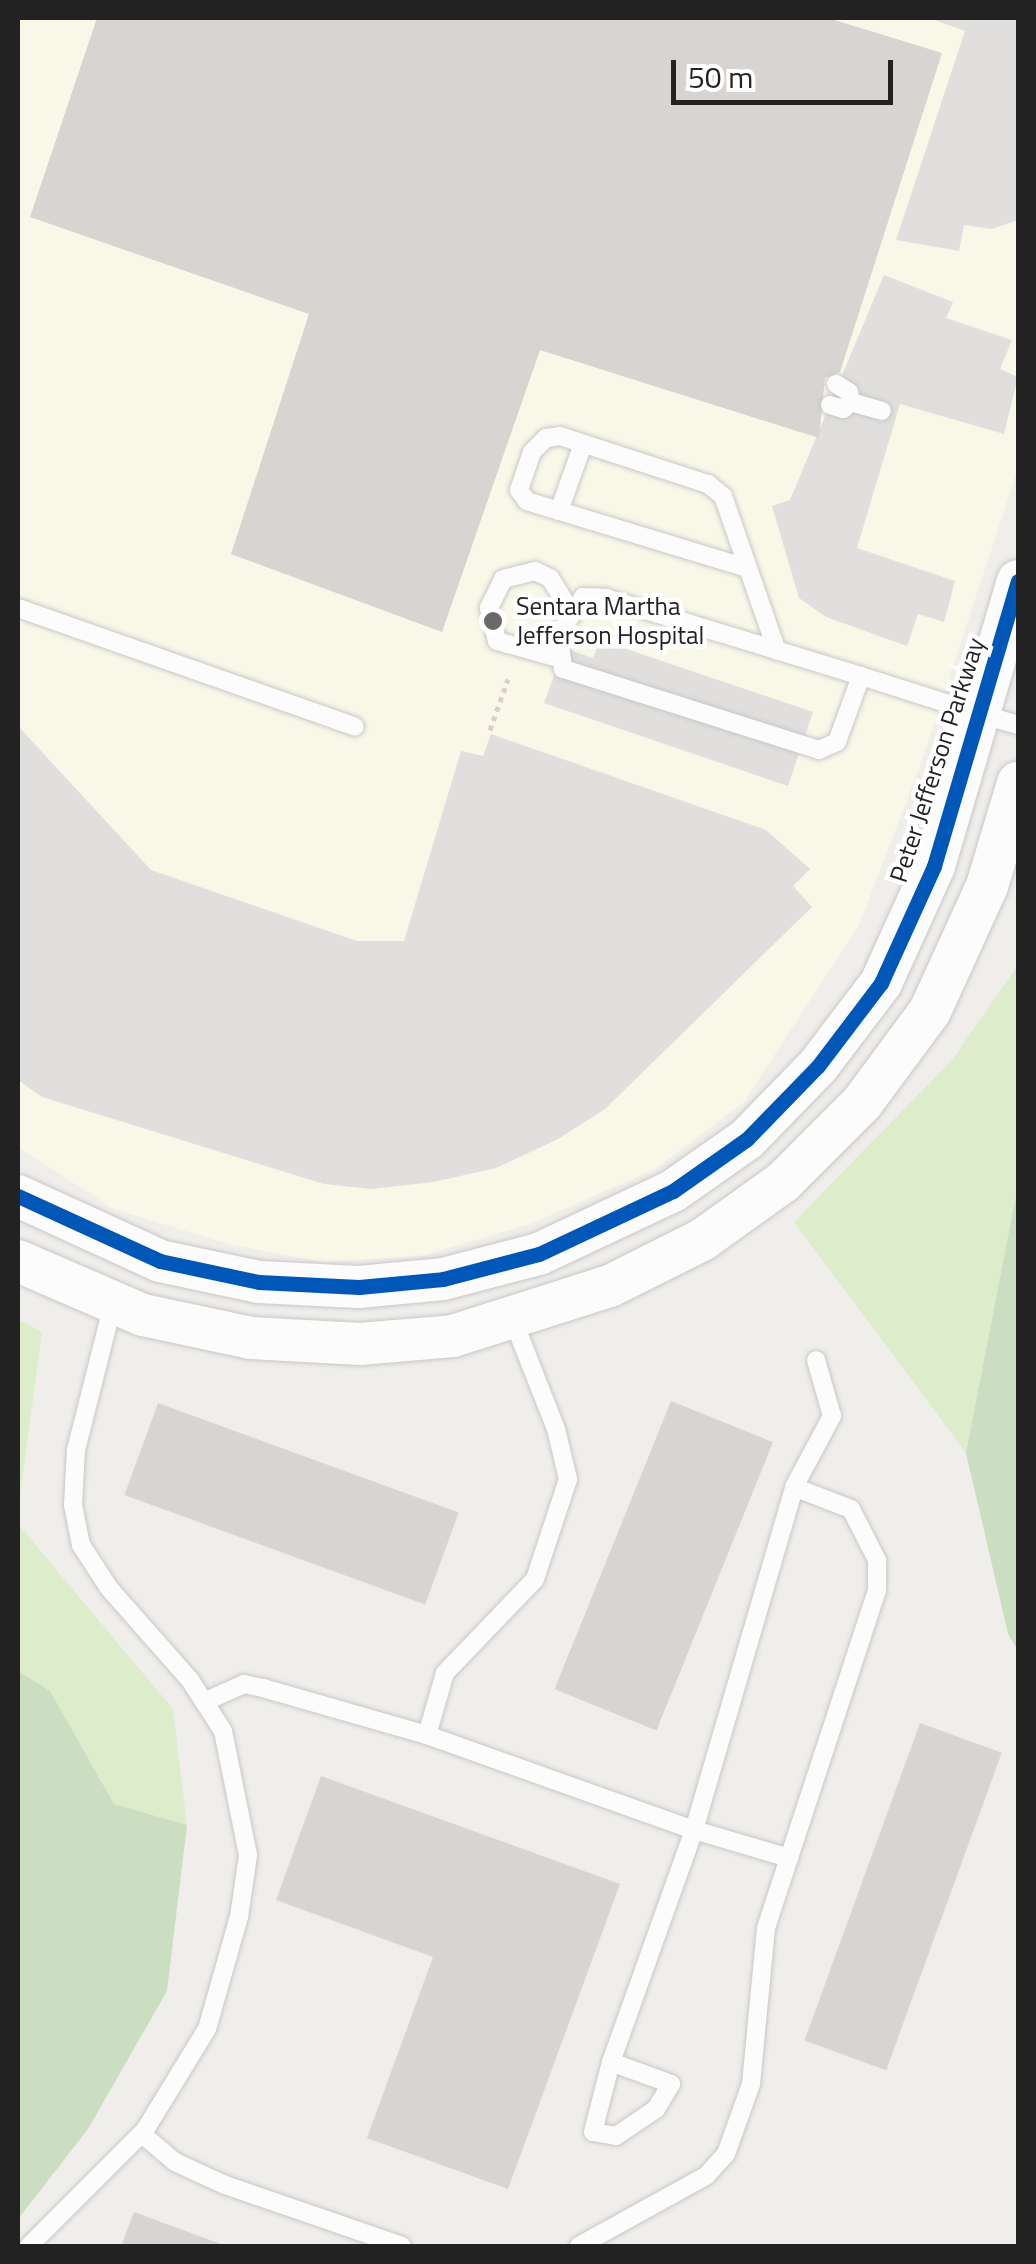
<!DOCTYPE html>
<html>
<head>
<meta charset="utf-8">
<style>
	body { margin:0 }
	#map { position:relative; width:1036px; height:2264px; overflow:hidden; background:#f0eeeb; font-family:"Titillium Web",sans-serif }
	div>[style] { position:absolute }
	.education>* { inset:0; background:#f8f7e8 }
	.grass>* { inset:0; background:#ddeccb }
	.forest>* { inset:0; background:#cbdec1 }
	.parking>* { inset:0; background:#e0dfde }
	.building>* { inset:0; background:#d7d4d2; transform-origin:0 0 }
	.path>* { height:5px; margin-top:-2.5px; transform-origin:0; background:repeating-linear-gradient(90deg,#dccecd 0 5px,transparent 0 10px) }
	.roads { filter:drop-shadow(0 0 2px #c9c8c7) drop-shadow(0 0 2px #c9c8c7) }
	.service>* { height:18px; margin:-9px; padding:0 9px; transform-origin:9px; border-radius:9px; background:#fdfcfc }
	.tertiary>* { height:42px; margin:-21px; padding:0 21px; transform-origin:21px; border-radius:21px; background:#fdfcfc }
	.cycleway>* { height:15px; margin:-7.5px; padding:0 7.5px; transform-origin:7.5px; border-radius:7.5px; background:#0057b8 }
	.dots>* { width:28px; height:28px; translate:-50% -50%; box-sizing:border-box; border:5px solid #fff; border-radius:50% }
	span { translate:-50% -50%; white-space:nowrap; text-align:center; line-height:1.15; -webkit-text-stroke:9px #fff; paint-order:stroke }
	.poi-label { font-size:25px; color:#222 }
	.left { translate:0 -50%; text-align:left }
	.street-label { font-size:25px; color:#222 }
	.frame { position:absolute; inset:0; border:20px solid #222; pointer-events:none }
	.scale { position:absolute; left:671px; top:60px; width:222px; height:45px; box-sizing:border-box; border:5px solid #222; border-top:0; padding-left:12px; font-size:30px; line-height:35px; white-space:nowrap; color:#222; -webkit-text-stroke:8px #fff; paint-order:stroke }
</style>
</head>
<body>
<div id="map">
	<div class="education">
		<div style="clip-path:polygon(18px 18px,1018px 18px,1018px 469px,918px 772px,859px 925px,744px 1102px,655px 1169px,530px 1224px,421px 1256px,322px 1262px,228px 1244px,114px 1209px,18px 1147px)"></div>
	</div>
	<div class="grass">
		<div style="clip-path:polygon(1018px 965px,1018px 1185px,966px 1453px,794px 1222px,952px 1060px)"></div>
		<div style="clip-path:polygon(18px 1319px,42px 1332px,18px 1510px,18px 1318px)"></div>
		<div style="clip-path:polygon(18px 1524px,173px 1709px,187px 1825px,114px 1804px,50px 1691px,18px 1671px)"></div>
	</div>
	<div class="forest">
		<div style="clip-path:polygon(1018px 1185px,1018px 1651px,1008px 1634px,966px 1453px)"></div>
		<div style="clip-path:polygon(18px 1671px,50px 1691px,114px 1804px,187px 1825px,167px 1991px,88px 2129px,18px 2219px)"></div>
	</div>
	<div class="parking">
		<div style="clip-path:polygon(929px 18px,1018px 18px,1018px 220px,992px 229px,964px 225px,959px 251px,896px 240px,965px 31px)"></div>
		<div style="clip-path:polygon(884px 275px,953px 302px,946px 318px,1012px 340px,1000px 369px,1018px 377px,1004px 434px,900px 404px,857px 548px,955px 581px,944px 622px,918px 614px,907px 646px,826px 617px,799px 598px,772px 506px,790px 500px)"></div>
		<div style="clip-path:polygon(600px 640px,813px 712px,788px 786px,544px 703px,564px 648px,593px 658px)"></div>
		<div style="clip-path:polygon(18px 726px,151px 870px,357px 941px,404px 941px,461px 751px,483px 756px,491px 734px,766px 830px,810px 869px,793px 886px,812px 907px,605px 1109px,558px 1139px,496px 1168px,433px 1182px,371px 1189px,324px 1184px,42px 1097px,18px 1080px)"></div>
	</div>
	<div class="building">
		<div style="clip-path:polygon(97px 18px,828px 18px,942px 53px,840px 372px,825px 378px,819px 438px,540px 350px,442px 632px,231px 554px,309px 314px,30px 217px)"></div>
		<div style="left:671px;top:1401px;width:110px;height:311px;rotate:22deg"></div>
		<div style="left:158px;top:1403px;width:320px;height:98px;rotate:20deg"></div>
		<div style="left:920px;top:1723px;width:87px;height:338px;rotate:20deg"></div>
		<div style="clip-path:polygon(321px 1776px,620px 1884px,508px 2189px,367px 2138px,433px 1957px,276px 1900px)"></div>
		<div style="clip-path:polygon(134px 2212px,221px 2244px,220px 2246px,121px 2246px)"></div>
	</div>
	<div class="path">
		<div style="left:490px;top:730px;width:54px;rotate:-70.6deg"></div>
	</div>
	<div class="roads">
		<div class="service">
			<div style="left:836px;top:384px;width:15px;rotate:32deg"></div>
			<div style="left:849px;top:392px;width:10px;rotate:79deg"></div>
			<div style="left:830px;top:405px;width:14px;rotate:17deg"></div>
			<div style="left:843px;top:409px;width:11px;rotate:-41deg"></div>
			<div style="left:851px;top:402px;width:32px;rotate:16deg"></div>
			<div style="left:559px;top:511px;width:71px;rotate:-70.3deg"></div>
			<div style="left:747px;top:568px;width:230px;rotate:-163.1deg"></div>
			<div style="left:527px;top:501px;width:14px;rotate:-126deg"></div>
			<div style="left:519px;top:490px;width:40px;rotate:-71.1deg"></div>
			<div style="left:532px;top:452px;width:20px;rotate:-45deg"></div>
			<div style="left:546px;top:438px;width:14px;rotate:-8deg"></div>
			<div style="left:560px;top:436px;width:156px;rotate:18deg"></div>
			<div style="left:708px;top:484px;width:19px;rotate:39deg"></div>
			<div style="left:723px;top:496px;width:164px;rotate:70.8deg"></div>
			<div style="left:18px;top:608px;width:357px;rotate:19.4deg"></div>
			<div style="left:562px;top:659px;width:67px;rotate:-164.5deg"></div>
			<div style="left:497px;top:641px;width:34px;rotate:-104deg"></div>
			<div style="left:489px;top:608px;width:32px;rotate:-64deg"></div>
			<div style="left:503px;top:579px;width:33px;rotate:-14deg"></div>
			<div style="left:535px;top:571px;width:17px;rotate:25deg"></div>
			<div style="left:550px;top:578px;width:36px;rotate:58deg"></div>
			<div style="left:861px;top:676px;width:70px;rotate:110deg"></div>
			<div style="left:837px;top:742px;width:20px;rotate:156deg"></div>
			<div style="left:819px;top:750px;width:269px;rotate:-162.4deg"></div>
			<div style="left:563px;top:669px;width:35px;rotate:-97deg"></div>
			<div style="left:559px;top:634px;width:44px;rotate:-57deg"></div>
			<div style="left:583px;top:597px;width:23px;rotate:2deg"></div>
			<div style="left:606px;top:598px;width:267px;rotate:17deg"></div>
			<div style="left:861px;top:676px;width:125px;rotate:17.7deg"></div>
			<div style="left:980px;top:714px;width:40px;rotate:16deg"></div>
			<div style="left:204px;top:1702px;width:44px;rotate:-24.2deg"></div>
			<div style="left:244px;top:1684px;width:19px;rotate:12deg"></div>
			<div style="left:263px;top:1688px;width:171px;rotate:16deg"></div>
			<div style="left:427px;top:1735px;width:283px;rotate:19.6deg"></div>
			<div style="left:694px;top:1830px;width:357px;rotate:-73.7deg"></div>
			<div style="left:794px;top:1487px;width:81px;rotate:-61.8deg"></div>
			<div style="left:832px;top:1416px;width:58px;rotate:-105.9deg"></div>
			<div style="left:427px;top:1735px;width:65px;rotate:-73.8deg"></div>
			<div style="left:445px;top:1673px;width:130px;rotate:-46.2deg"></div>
			<div style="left:535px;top:1579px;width:105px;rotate:-71.7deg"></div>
			<div style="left:568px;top:1479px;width:51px;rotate:-103.5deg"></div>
			<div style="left:556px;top:1429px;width:117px;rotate:-111.5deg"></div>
			<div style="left:611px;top:2062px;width:64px;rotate:20.1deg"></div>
			<div style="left:671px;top:2084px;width:29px;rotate:121deg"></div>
			<div style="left:656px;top:2109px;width:48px;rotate:146deg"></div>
			<div style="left:616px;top:2136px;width:23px;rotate:-170deg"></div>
			<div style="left:593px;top:2132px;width:72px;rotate:-75.6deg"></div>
			<div style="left:611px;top:2062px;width:246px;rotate:-70.3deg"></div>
			<div style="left:694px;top:1830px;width:99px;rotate:16.4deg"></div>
			<div style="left:142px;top:2134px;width:43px;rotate:40.3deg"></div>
			<div style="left:175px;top:2162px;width:55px;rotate:24.7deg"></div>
			<div style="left:225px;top:2185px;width:187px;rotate:19deg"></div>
			<div style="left:29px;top:2246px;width:164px;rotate:-45deg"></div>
			<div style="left:145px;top:2130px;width:119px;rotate:-58.5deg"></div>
			<div style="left:207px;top:2029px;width:116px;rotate:-74.1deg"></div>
			<div style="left:239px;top:1917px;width:63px;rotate:-81.7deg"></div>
			<div style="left:248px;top:1855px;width:126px;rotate:-101.4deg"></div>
			<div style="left:223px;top:1731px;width:61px;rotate:-122.9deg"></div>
			<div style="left:190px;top:1680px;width:123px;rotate:-131.4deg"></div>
			<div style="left:109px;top:1588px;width:51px;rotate:-123.1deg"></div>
			<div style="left:81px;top:1545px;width:41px;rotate:-101.3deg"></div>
			<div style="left:73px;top:1505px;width:55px;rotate:-86.9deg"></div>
			<div style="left:76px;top:1450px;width:151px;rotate:-75.8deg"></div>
			<div style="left:579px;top:2246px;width:145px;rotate:-28.9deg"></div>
			<div style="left:706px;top:2176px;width:30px;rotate:-48deg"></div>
			<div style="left:726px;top:2154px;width:74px;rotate:-70.3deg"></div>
			<div style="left:751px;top:2084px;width:157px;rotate:-84.5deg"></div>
			<div style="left:766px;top:1928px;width:355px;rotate:-71.8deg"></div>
			<div style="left:877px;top:1591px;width:31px;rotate:-90deg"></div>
			<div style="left:877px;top:1560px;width:57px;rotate:-117deg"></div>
			<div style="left:851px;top:1509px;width:61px;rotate:-158.9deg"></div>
		</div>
		<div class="tertiary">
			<div style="left:18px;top:1196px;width:156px;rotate:24.6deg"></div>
			<div style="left:160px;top:1261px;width:101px;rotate:12deg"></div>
			<div style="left:259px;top:1282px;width:100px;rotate:2.9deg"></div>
			<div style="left:359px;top:1287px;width:84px;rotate:-5.4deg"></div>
			<div style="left:443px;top:1279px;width:99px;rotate:-14.6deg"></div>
			<div style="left:539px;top:1254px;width:148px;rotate:-25.2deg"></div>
			<div style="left:673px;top:1191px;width:90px;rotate:-35.1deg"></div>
			<div style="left:747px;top:1139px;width:102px;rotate:-45.8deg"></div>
			<div style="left:818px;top:1066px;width:104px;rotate:-52.8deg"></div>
			<div style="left:881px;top:983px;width:128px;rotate:-65.6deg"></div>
			<div style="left:934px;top:866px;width:297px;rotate:-73.6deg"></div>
			<div style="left:18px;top:1261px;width:136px;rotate:23.4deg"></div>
			<div style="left:143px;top:1315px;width:110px;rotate:12deg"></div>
			<div style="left:251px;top:1338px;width:109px;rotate:3.2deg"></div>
			<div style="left:360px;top:1344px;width:93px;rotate:-4.9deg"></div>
			<div style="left:453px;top:1336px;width:165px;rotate:-17.7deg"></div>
			<div style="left:610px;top:1286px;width:103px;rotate:-26.6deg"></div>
			<div style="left:702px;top:1240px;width:100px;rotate:-35.6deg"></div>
			<div style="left:783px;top:1182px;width:112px;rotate:-45deg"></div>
			<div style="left:862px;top:1103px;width:114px;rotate:-53.5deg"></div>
			<div style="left:930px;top:1011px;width:137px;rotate:-65.5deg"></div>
			<div style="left:987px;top:886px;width:108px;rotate:-73.2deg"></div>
		</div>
	</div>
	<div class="cycleway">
		<div style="left:18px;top:1196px;width:156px;rotate:24.6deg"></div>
		<div style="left:160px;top:1261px;width:101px;rotate:12deg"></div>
		<div style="left:259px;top:1282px;width:100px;rotate:2.9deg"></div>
		<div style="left:359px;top:1287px;width:84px;rotate:-5.4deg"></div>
		<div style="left:443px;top:1279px;width:99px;rotate:-14.6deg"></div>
		<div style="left:539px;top:1254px;width:148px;rotate:-25.2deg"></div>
		<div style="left:673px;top:1191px;width:90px;rotate:-35.1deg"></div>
		<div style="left:747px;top:1139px;width:102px;rotate:-45.8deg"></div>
		<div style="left:818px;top:1066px;width:104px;rotate:-52.8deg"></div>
		<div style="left:881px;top:983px;width:128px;rotate:-65.6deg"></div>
		<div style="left:934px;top:866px;width:297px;rotate:-73.6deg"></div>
	</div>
	<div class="dots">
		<div style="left:493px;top:621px;background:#6a6968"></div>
	</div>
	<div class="poi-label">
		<span class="left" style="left:516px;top:621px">Sentara Martha<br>Jefferson Hospital</span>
	</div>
	<div class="street-label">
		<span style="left:937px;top:760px;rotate:-72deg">Peter Jefferson Parkway</span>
	</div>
	<div class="frame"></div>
	<div class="scale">50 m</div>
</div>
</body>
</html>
